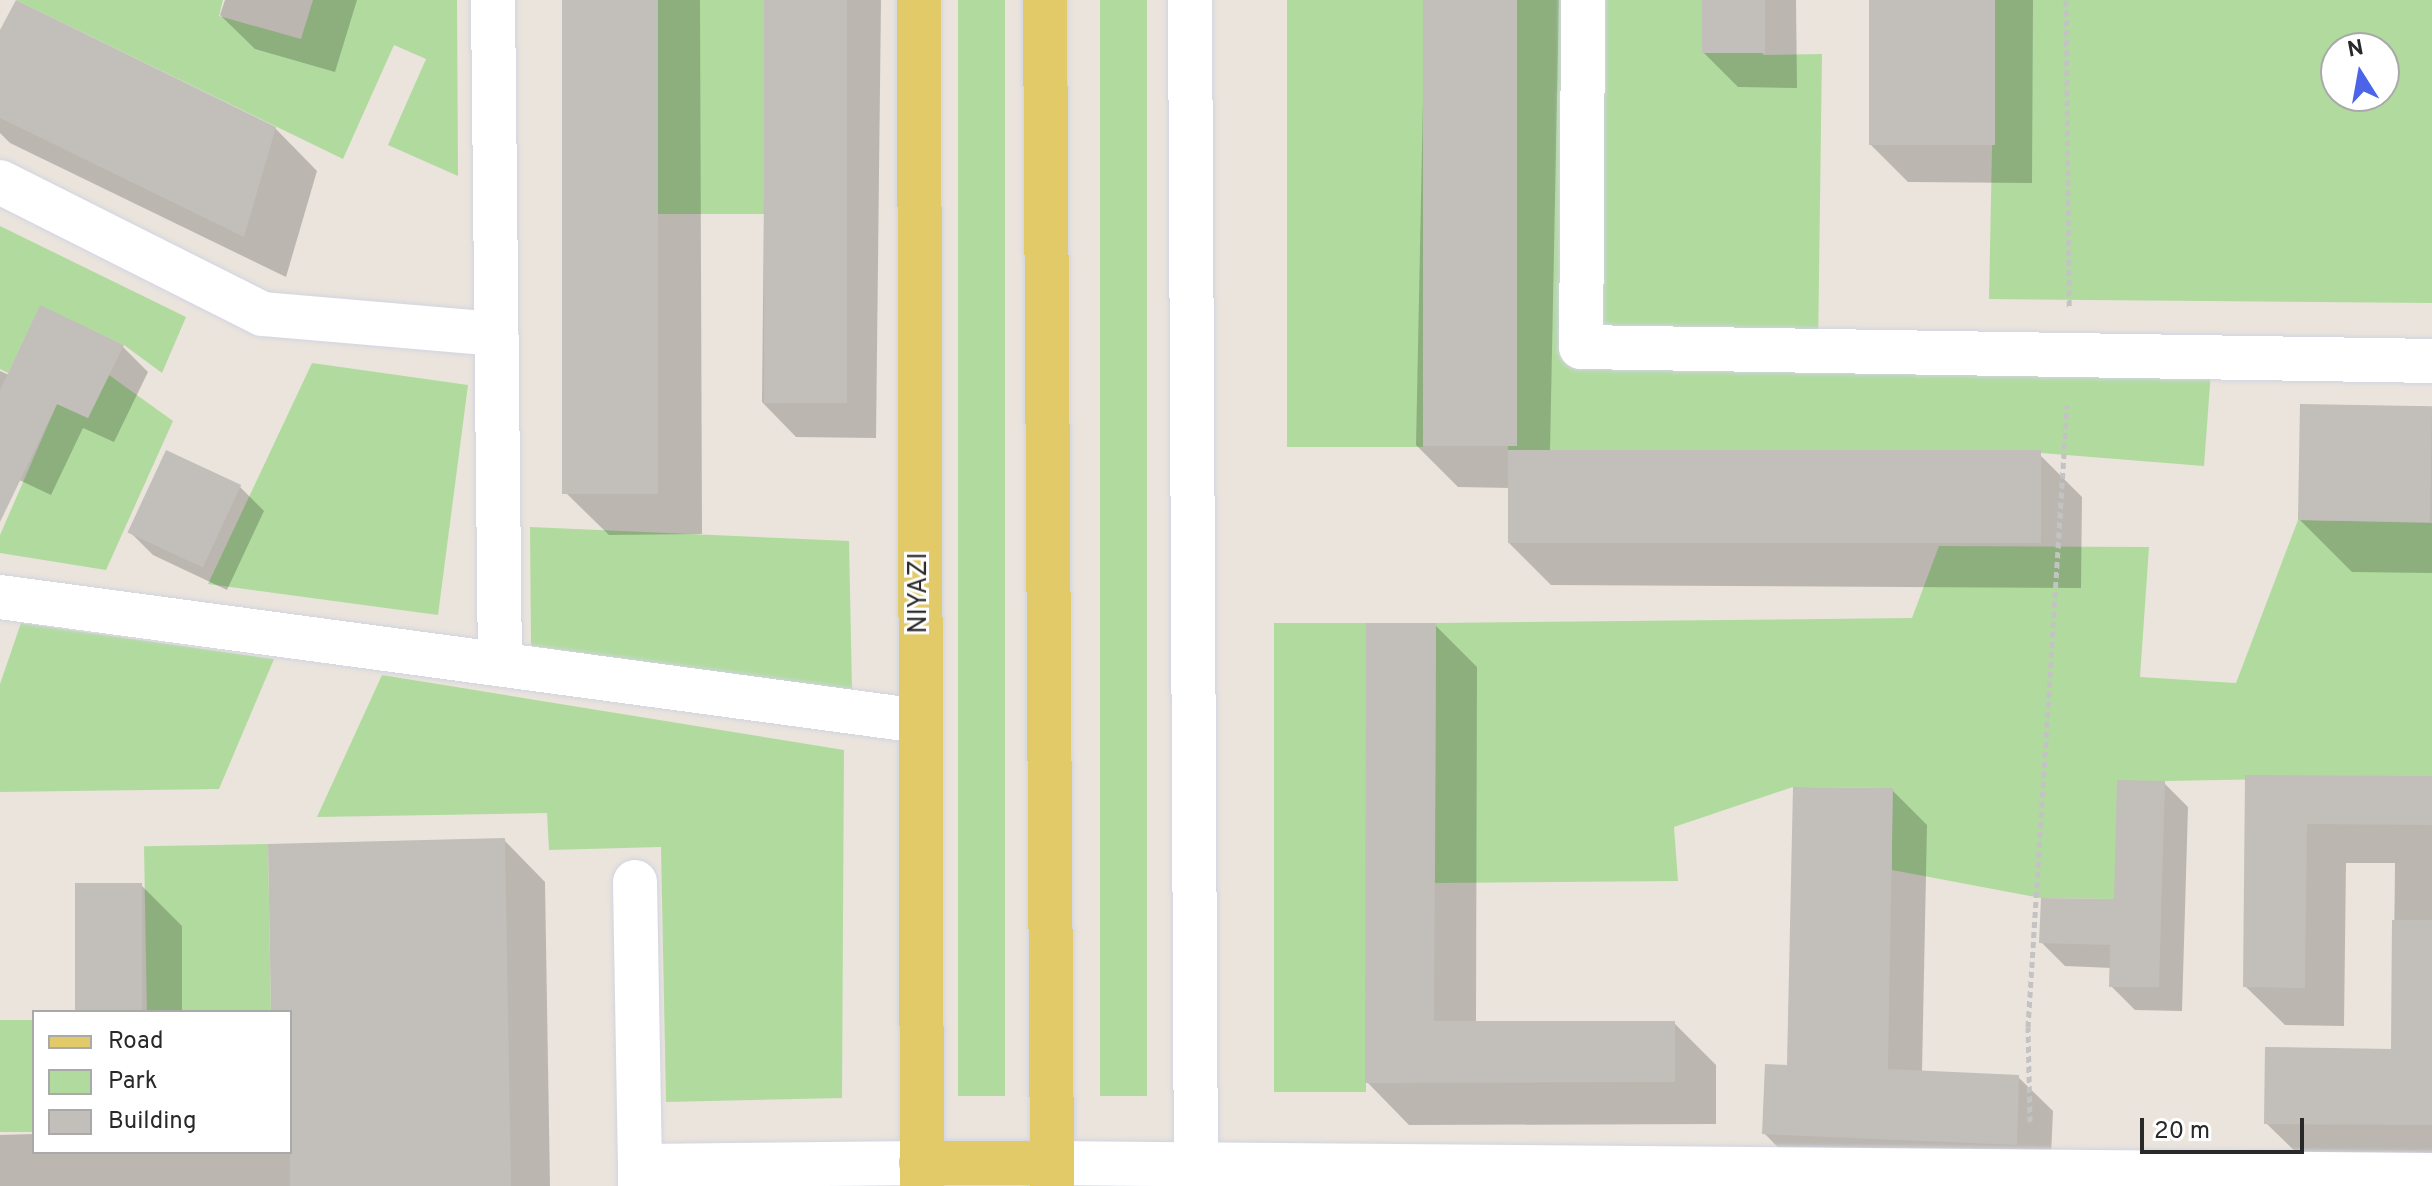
<!DOCTYPE html>
<html>
<head>
<meta charset="utf-8">
<style>
	body { margin:0 }
	#map { position:relative; width:2432px; height:1186px; overflow:hidden; background:#eae4dc; font-family:Overpass,sans-serif }
	div>[style] { position:absolute }
	.green>* { inset:0; background:#b1db9e; transform-origin:0 0 }
	.shadow>* { inset:0; background:#0003 }
	.building>* { inset:0; background:#c2beb9; transform-origin:0 0 }
	.path>* { height:5px; margin-top:-2.5px; transform-origin:0; background:repeating-linear-gradient(90deg,#c3c3c3 0 6px,transparent 0 10px) }
	.roads { filter:drop-shadow(0 0 2px #d2d4e1) drop-shadow(0 0 2px #d2d4e1) }
	.minor>* { height:44px; margin:-22px; padding:0 22px; transform-origin:22px; border-radius:22px; background:#fff }
	.major>* { height:44px; margin:-22px; padding:0 22px; transform-origin:22px; border-radius:22px; background:#e2ca69 }
	span { translate:-50% -50%; white-space:nowrap; text-align:center; line-height:1.15; -webkit-text-stroke:6px #fff; paint-order:stroke }
	.street-label { font-size:26px; color:#292929 }
	.legend { position:absolute; left:32px; top:1010px; width:260px; height:144px; box-sizing:border-box; background:#fff; border:2px solid #a9a9a9; margin:0; padding:10px 14px; list-style:none; font-size:24px; color:#292929 }
	.legend li { display:flex; align-items:center; gap:16px; height:40px }
	.legend b { width:40px; border:2px solid #a9a9a9 }
	.north { position:absolute; left:2320px; top:32px; width:80px; height:80px; box-sizing:border-box; background:#fff; border:2px solid #a9a9a9; border-radius:50%; rotate:349deg; font-size:22px; font-weight:700; line-height:32px; text-align:center; color:#292929 }
	.north::after { content:''; display:block; margin:auto; width:28px; height:36px; background:#4c64e8; clip-path:polygon(50% 0,100% 100%,50% 72%,0 100%) }
	.scale { position:absolute; left:2140px; top:1118px; width:164px; height:36px; box-sizing:border-box; border:4px solid #292929; border-top:0; padding-left:10px; font-size:24px; line-height:28px; white-space:nowrap; color:#292929; -webkit-text-stroke:6px #fff; paint-order:stroke }
</style>
</head>
<body>
<div id="map">
	<div class="green">
		<div style="clip-path:polygon(16px 0,223px 0,219px 16px,301px 39px,313px 0,457px 0,458px 176px,388px 145px,426px 59px,394px 45px,343px 159px)"></div>
		<div style="left:658px;top:0;width:106px;height:214px"></div>
		<div style="left:958px;top:0;width:47px;height:1096px"></div>
		<div style="left:1100px;top:0;width:47px;height:1096px"></div>
		<div style="left:1287px;top:0;width:136px;height:447px"></div>
		<div style="clip-path:polygon(1517px 0,1702px 0,1764px 55px,1822px 54px,1818px 351px,2212px 357px,2204px 466px,2041px 453px,1508px 450px)"></div>
		<div style="clip-path:polygon(evenodd,1995px 0,2432px 0,2432px 303px,1989px 299px,1995px 0,2336px 48px,2384px 48px,2384px 96px,2336px 96px,2336px 48px)"></div>
		<div style="clip-path:polygon(0 226px,186px 317px,162px 373px,124px 345px,40px 306px,8px 373px,0 369px)"></div>
		<div style="clip-path:polygon(312px 363px,468px 385px,438px 615px,208px 584px)"></div>
		<div style="clip-path:polygon(109px 375px,173px 421px,106px 570px,0 553px,0 535px,57px 404px,88px 418px)"></div>
		<div style="clip-path:polygon(2298px 520px,2432px 523px,2432px 776px,2165px 781px,2114px 899px,2041px 898px,1892px 870px,1892px 788px,1793px 787px,1674px 827px,1678px 881px,1435px 883px,1436px 623px,1912px 618px,1939px 546px,2149px 547px,2140px 677px,2236px 683px)"></div>
		<div style="clip-path:polygon(530px 527px,849px 541px,852px 690px,531px 646px)"></div>
		<div style="clip-path:polygon(21px 623px,274px 659px,219px 789px,0 792px,0 684px)"></div>
		<div style="left:1274px;top:623px;width:92px;height:469px"></div>
		<div style="clip-path:polygon(382px 675px,844px 750px,842px 1098px,666px 1102px,661px 847px,549px 850px,547px 813px,317px 817px)"></div>
		<div style="left:268px;top:844px;width:168px;height:124px;rotate:89deg"></div>
		<div style="left:34px;top:1020px;width:112px;height:34px;rotate:90deg"></div>
	</div>
	<div class="shadow">
		<div style="clip-path:polygon(225px 0,357px 0,335px 72px,255px 49px,220px 15px)"></div>
		<div style="clip-path:polygon(564px 0,700px 0,702px 534px,609px 535px,566px 493px)"></div>
		<div style="clip-path:polygon(766px 0,881px 0,876px 438px,796px 437px,762px 402px)"></div>
		<div style="clip-path:polygon(1425px 0,1559px 0,1550px 452px,2040px 455px,2082px 497px,2081px 588px,1551px 585px,1509px 543px,1510px 488px,1458px 487px,1416px 445px)"></div>
		<div style="clip-path:polygon(1704px 0,1796px 0,1797px 88px,1738px 87px,1703px 52px)"></div>
		<div style="clip-path:polygon(1871px 0,2033px 0,2032px 183px,1908px 182px,1870px 144px)"></div>
		<div style="clip-path:polygon(0 34px,275px 128px,317px 171px,286px 277px,10px 143px,0 133px)"></div>
		<div style="clip-path:polygon(122px 346px,148px 372px,114px 442px,83px 428px,51px 495px,0 471px,0 371px,9px 375px)"></div>
		<div style="clip-path:polygon(2432px 408px,2432px 573px,2352px 572px,2300px 520px)"></div>
		<div style="clip-path:polygon(167px 452px,240px 487px,264px 511px,227px 590px,153px 555px,129px 531px)"></div>
		<div style="clip-path:polygon(1435px 625px,1477px 667px,1476px 1023px,1674px 1023px,1716px 1065px,1716px 1124px,1409px 1125px,1367px 1082px)"></div>
		<div style="clip-path:polygon(2247px 777px,2432px 778px,2432px 1164px,2306px 1162px,2266px 1123px,2393px 1051px,2395px 863px,2346px 863px,2344px 1026px,2285px 1025px,2245px 986px)"></div>
		<div style="clip-path:polygon(2164px 783px,2188px 807px,2182px 1011px,2135px 1010px,2111px 986px,2112px 968px,2065px 966px,2041px 942px,2116px 902px)"></div>
		<div style="clip-path:polygon(1892px 790px,1927px 825px,1922px 1072px,2018px 1077px,2053px 1111px,2050px 1178px,1798px 1168px,1764px 1133px)"></div>
		<div style="clip-path:polygon(504px 840px,545px 882px,550px 1186px,0 1186px,0 1135px,34px 1134px,34px 1152px,290px 1152px,290px 1012px,273px 1012px)"></div>
		<div style="clip-path:polygon(141px 885px,182px 926px,182px 1012px,78px 1012px)"></div>
	</div>
	<div class="building">
		<div style="clip-path:polygon(16px 0,276px 127px,244px 237px,0 118px,0 30px)"></div>
		<div style="left:562px;top:0;width:96px;height:494px"></div>
		<div style="left:764px;top:0;width:83px;height:403px"></div>
		<div style="left:1423px;top:0;width:94px;height:446px"></div>
		<div style="left:1702px;top:0;width:63px;height:53px"></div>
		<div style="left:1869px;top:0;width:126px;height:145px"></div>
		<div style="clip-path:polygon(40px 305px,124px 345px,88px 418px,57px 404px,0 522px,0 390px)"></div>
		<div style="left:2300px;top:404px;width:132px;height:116px;rotate:1deg"></div>
		<div style="left:166px;top:450px;width:83px;height:91px;rotate:25deg"></div>
		<div style="left:1508px;top:450px;width:533px;height:93px"></div>
		<div style="clip-path:polygon(1366px 623px,1436px 623px,1434px 1021px,1675px 1021px,1675px 1082px,1365px 1083px)"></div>
		<div style="clip-path:polygon(2245px 775px,2432px 776px,2432px 825px,2307px 824px,2305px 988px,2243px 987px)"></div>
		<div style="clip-path:polygon(2117px 780px,2165px 781px,2159px 987px,2109px 987px,2110px 945px,2039px 943px,2041px 898px,2114px 899px)"></div>
		<div style="clip-path:polygon(1793px 787px,1893px 788px,1888px 1069px,2019px 1075px,2017px 1145px,1762px 1134px,1765px 1064px,1787px 1065px)"></div>
		<div style="clip-path:polygon(505px 838px,511px 1186px,290px 1186px,290px 1012px,271px 1012px,268px 844px)"></div>
		<div style="left:75px;top:883px;width:67px;height:129px"></div>
		<div style="clip-path:polygon(2392px 920px,2432px 920px,2432px 1125px,2264px 1124px,2265px 1047px,2391px 1049px)"></div>
	</div>
	<div class="path">
		<div style="left:2066px;top:0;width:307px;rotate:89.4deg"></div>
		<div style="left:2030px;top:1122px;width:95px;rotate:-91.2deg"></div>
		<div style="left:2028px;top:1027px;width:623px;rotate:-86.41deg"></div>
	</div>
	<div class="roads">
		<div class="minor">
			<div style="left:493px;top:0;width:664px;rotate:89.4deg"></div>
			<div style="left:1190px;top:0;width:1186px;rotate:89.71deg"></div>
			<div style="left:1583px;top:0;width:347px;rotate:90.3deg"></div>
			<div style="left:1581px;top:347px;width:851px;rotate:0.94deg"></div>
			<div style="left:0;top:182px;width:294px;rotate:26.7deg"></div>
			<div style="left:263px;top:314px;width:234px;rotate:4.9deg"></div>
			<div style="left:0;top:597px;width:928px;rotate:7.68deg"></div>
			<div style="left:635px;top:882px;width:284px;rotate:89deg"></div>
			<div style="left:1052px;top:1163px;width:1380px;rotate:0.5deg"></div>
			<div style="left:640px;top:1186px;width:20px;rotate:-90deg"></div>
			<div style="left:640px;top:1166px;width:281px;rotate:-0.6deg"></div>
		</div>
		<div class="major">
			<div style="left:919px;top:0;width:1186px;rotate:89.86deg"></div>
			<div style="left:1045px;top:0;width:1186px;rotate:89.66deg"></div>
			<div style="left:921px;top:1163px;width:131px"></div>
		</div>
	</div>
	<div class="street-label">
		<span style="left:920px;top:593px;rotate:-90deg">NIYAZI</span>
	</div>
	<ul class="legend">
	<li><b style="height:10px;background:#e2ca69"></b>Road</li>
	<li><b style="height:22px;background:#b1db9e"></b>Park</li>
	<li><b style="height:22px;background:#c2beb9"></b>Building</li>
	</ul>
	<div class="north">N</div>
	<div class="scale">20 m</div>
</div>
</body>
</html>
